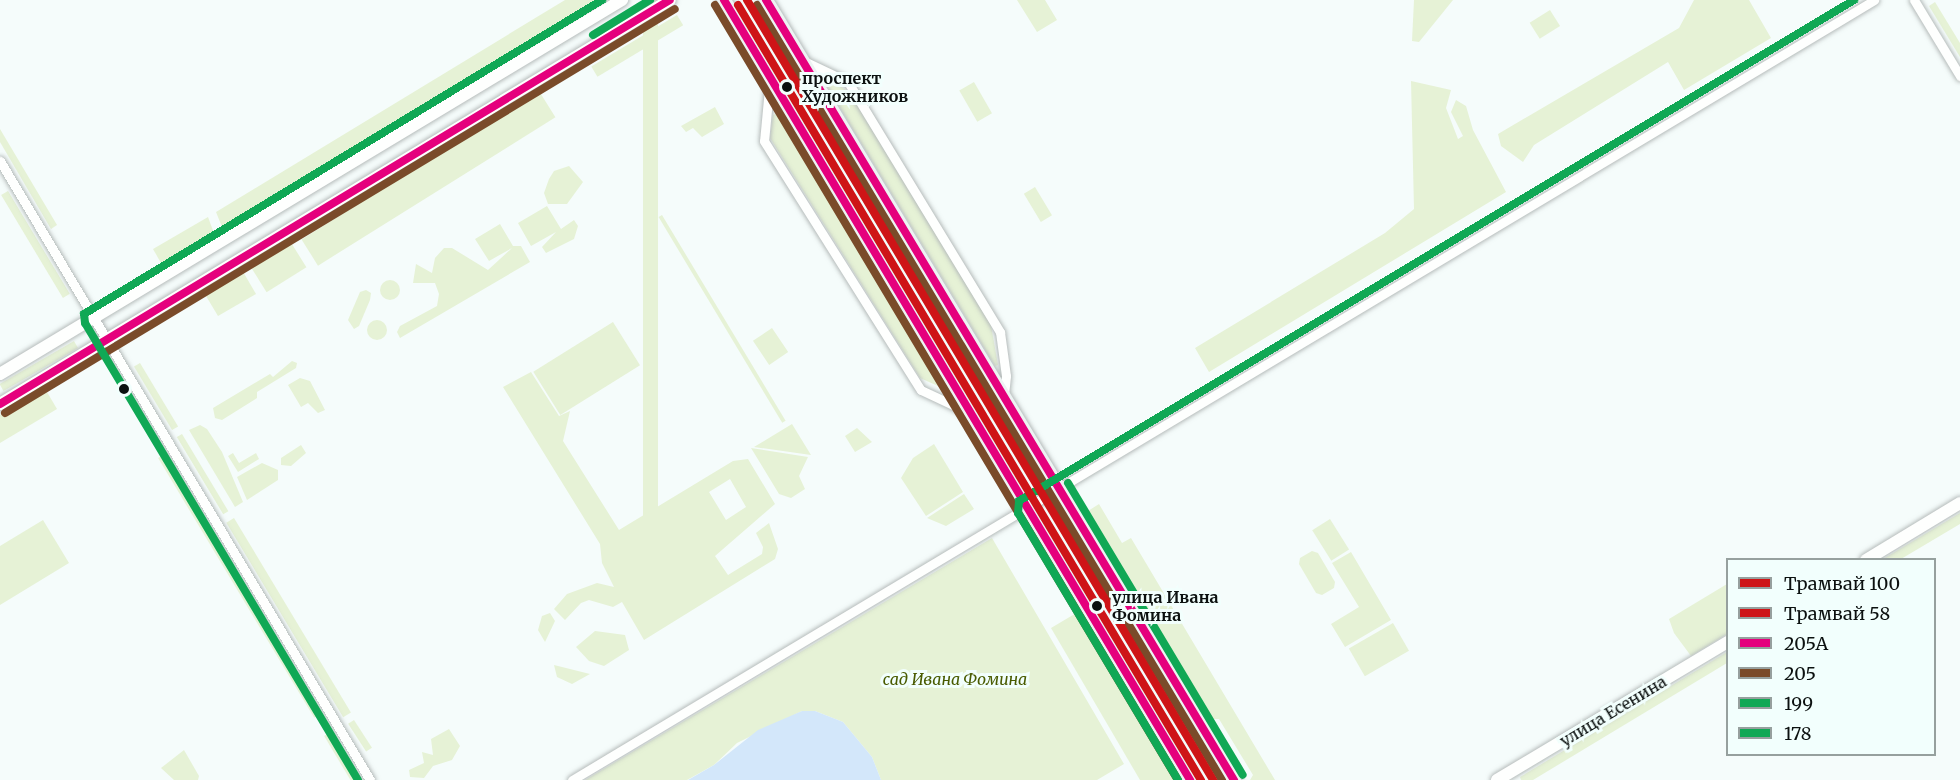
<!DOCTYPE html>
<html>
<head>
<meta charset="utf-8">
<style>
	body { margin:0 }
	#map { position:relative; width:1960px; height:780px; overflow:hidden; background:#f5fcfb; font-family:Merriweather,serif }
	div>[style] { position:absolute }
	.green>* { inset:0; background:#e6f2d6; transform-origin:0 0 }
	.round { border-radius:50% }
	.water>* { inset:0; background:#d3e7fa }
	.roads { filter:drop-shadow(0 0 2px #b6bcbb) drop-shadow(0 0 2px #b6bcbb) }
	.minor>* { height:9px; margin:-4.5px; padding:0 4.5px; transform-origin:4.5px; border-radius:4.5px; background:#fefffe }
	.tertiary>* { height:12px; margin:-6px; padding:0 6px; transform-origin:6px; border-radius:6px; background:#fefffe }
	.secondary>* { height:14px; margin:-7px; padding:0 7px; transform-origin:7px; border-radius:7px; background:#edf3f3 }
	.bus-1>* { height:8px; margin:-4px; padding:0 4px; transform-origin:4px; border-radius:4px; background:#e5007d }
	.bus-2>* { height:8px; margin:-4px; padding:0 4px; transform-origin:4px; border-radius:4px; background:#7a4b2a }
	.bus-3>* { height:8px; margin:-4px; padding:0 4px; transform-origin:4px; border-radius:4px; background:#10a855 }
	.bus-4>* { height:8px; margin:-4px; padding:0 4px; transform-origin:4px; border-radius:4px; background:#10a855 }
	.tram-1>* { height:8px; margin:-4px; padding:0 4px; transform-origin:4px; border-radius:4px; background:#ce1417 }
	.tram-2>* { height:8px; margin:-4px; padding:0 4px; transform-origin:4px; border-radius:4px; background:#ce1417 }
	.dots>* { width:16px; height:16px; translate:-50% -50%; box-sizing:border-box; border:3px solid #f2fffd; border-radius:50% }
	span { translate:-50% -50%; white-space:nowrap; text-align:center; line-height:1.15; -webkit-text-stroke:6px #f2fffd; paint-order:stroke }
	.stop-label { font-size:16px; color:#0c1110; font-weight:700 }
	.left { translate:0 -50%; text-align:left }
	.park-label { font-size:16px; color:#495b01; font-style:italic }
	.street-label { font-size:16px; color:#0c1110 }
	.legend { position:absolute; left:1726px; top:558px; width:210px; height:198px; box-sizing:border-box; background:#f2fffd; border:2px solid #96a09e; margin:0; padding:8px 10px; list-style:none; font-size:18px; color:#0c1110 }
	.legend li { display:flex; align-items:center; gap:12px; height:30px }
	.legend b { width:30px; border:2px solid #96a09e }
</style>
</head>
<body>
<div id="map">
	<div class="green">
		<div style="clip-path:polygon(565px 0,601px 0,577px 20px,224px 232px,216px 212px)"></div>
		<div style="left:643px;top:0;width:15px;height:607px"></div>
		<div style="clip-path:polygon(1017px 0,1045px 0,1057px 20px,1037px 32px)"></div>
		<div style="clip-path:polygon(1414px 0,1453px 0,1419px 42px,1412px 41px)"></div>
		<div style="clip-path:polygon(1694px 0,1749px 0,1771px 38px,1684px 90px,1668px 62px,1534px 145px,1523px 162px,1501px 146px,1498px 134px,1679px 28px)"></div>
		<div style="clip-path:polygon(1935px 2px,1960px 43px,1960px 57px,1929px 6px)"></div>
		<div style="left:1550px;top:10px;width:19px;height:24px;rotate:58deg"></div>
		<div style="left:677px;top:15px;width:12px;height:100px;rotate:59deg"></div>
		<div style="clip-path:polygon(830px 79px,849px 92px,991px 325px,998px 365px,995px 366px,824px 81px)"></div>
		<div style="clip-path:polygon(1411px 81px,1451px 90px,1446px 108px,1458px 139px,1463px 136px,1451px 112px,1456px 100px,1466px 106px,1473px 130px,1506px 192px,1209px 372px,1195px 348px,1385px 233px,1414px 209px)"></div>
		<div style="left:974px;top:82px;width:36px;height:17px;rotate:60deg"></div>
		<div style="left:539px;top:91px;width:31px;height:280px;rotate:58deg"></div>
		<div style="clip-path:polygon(715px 107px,724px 124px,702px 137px,693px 128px,686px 132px,681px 126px)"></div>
		<div style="clip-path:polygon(778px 113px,947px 390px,920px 378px,770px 138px,773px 115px)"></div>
		<div style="clip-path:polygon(0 129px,57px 225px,51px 229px,0 142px)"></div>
		<div style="clip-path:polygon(569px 166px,583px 182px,567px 204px,548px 204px,544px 193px,549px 179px,554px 171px)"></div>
		<div style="left:1035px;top:187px;width:33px;height:13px;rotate:59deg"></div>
		<div style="left:8px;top:191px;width:120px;height:8px;rotate:59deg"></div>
		<div style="clip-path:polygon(547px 206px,561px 229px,574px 220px,578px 226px,574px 239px,546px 253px,542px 247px,556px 232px,531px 246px,518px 223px)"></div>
		<div style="left:662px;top:215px;width:240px;height:4px;rotate:59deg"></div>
		<div style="clip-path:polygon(208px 217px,215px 236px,161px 263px,153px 249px)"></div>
		<div style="clip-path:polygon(500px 224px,513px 246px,521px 246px,530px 262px,400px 338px,397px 332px,400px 326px,437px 306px,439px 294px,435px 283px,413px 283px,416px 264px,432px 273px,435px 258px,444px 248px,452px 248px,488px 270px,512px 248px,489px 261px,475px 239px)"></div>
		<div style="left:290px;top:241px;width:31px;height:47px;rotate:58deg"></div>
		<div style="clip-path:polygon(242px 270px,256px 294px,218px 316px,206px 296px)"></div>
		<div class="round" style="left:380px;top:280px;width:20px;height:20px"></div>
		<div style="clip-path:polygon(366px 290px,371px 293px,370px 300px,359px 326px,354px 329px,348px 320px,360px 292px)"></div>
		<div class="round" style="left:367px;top:320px;width:20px;height:20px"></div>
		<div style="left:613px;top:322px;width:51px;height:94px;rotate:58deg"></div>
		<div style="left:772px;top:328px;width:29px;height:23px;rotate:56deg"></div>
		<div style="left:74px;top:341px;width:8px;height:86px;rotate:60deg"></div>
		<div style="clip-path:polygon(292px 361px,297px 363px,296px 368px,257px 392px,257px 398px,222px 420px,215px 418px,213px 408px,270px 374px,273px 377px)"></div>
		<div style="left:140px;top:363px;width:74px;height:7px;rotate:59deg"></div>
		<div style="clip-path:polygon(evenodd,531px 372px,559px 416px,570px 411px,563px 441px,619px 530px,733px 461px,748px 459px,775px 504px,715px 556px,728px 575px,762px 554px,763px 547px,756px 533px,769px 523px,778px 549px,775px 559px,644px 640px,622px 602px,613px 607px,589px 600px,581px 603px,565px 620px,554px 609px,567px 594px,597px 583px,614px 587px,602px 563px,600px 544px,503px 387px,531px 372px,730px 479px,746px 507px,726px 520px,709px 492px,730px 479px)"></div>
		<div style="clip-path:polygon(300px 378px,310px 381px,325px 410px,318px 413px,308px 403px,301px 407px,288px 385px)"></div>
		<div style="clip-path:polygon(47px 392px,57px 409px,0 443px,0 415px)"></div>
		<div style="clip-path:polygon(792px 424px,811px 455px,754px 447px)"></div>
		<div style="clip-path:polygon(200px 425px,207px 429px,222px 452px,243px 502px,235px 507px,189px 430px)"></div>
		<div style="clip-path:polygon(857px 428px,872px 442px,855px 452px,845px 436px)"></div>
		<div style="left:182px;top:434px;width:90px;height:6px;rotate:59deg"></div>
		<div style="clip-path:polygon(934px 444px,963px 492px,926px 516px,901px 478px,913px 458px)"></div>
		<div style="clip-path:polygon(301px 445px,306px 453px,291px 466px,281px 465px,281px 458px)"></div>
		<div style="clip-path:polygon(751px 448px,808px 457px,799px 476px,805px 489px,791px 498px,779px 494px)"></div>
		<div style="clip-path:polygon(233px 453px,239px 463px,256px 453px,259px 459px,238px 472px,228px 456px)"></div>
		<div style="left:165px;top:454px;width:303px;height:8px;rotate:59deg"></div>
		<div style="clip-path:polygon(262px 463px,278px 470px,278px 480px,247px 500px,237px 477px)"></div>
		<div style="clip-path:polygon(964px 494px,974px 509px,946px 526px,927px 518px)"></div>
		<div style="clip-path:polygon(1099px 504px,1122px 543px,1131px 538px,1275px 780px,1250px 780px,1253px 775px,1219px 719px,1212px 719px,1088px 511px)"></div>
		<div style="clip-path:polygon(1960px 513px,1960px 524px,1901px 559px,1883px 559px)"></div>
		<div style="left:234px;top:518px;width:227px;height:9px;rotate:59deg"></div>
		<div style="left:1330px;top:519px;width:36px;height:21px;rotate:58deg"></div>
		<div style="clip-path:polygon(43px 520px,69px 563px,0 605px,0 546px)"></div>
		<div style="clip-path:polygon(992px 538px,1124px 764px,1097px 780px,881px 780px,872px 757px,843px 722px,815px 711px,802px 711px,737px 743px,714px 765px,687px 780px,585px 780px)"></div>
		<div style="clip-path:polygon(1312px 551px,1318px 553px,1335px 582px,1334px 588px,1322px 595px,1316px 593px,1299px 564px,1300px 558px)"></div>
		<div style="clip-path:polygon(1351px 552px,1391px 620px,1345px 647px,1331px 624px,1359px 607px,1332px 563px)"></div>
		<div style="clip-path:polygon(1727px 584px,1727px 634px,1691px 656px,1674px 633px,1669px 619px)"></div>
		<div style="clip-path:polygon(1078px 612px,1179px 780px,1140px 780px,1051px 628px)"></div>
		<div style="clip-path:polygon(550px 613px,555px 621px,545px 642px,538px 630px,542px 616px)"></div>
		<div style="left:1393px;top:623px;width:32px;height:51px;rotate:60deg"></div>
		<div style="clip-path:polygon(595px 631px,625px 635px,629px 650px,604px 666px,589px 661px,576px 647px)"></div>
		<div style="clip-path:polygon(1727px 652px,1727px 663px,1533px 780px,1521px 780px,1520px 777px)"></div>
		<div style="clip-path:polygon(554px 665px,590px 674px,572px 684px,557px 677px)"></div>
		<div style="left:354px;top:720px;width:33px;height:7px;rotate:57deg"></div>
		<div style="clip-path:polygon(449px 729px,460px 746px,452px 760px,433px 766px,424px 778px,410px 777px,409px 770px,424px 763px,422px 752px,433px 755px,431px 739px)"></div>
		<div style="left:331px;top:732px;width:56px;height:8px;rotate:59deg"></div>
		<div style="clip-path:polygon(184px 750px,199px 776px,198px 780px,174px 780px,161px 768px)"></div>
	</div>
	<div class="water">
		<div style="clip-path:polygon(802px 711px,815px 711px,843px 722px,872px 757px,881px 780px,688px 780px,714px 765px,758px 730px)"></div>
	</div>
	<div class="roads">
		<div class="minor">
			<div style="left:1914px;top:0;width:89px;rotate:58.8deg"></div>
			<div style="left:804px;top:61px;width:49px;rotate:25.5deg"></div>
			<div style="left:848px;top:82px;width:293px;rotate:58.7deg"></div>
			<div style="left:1000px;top:332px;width:44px;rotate:82.2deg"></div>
			<div style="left:1006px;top:376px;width:20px;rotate:96deg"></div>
			<div style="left:770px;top:78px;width:63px;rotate:95.4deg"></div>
			<div style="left:764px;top:141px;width:294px;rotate:57.8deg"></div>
			<div style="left:921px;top:390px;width:54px;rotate:25.1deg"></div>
			<div style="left:0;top:161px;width:721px;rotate:59.13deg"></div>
			<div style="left:572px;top:780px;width:1518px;rotate:-30.92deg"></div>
		</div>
		<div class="tertiary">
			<div style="left:0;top:374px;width:726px;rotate:-31.02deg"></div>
			<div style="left:0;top:404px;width:782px;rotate:-31.09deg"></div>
			<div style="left:1866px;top:560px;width:110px;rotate:-31.2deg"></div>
			<div style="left:1497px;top:780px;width:269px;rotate:-30.9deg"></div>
		</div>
		<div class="secondary">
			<div style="left:724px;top:0;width:909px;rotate:59.14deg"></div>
			<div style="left:766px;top:0;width:910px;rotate:59.04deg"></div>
		</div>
	</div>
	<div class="bus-1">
		<div style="left:724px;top:0;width:909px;rotate:59.14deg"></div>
		<div style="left:766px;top:0;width:910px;rotate:59.04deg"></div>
		<div style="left:0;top:404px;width:782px;rotate:-31.09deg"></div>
	</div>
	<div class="bus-2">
		<div style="left:715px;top:5px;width:903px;rotate:59.15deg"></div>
		<div style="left:757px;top:5px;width:904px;rotate:59.04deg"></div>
		<div style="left:5px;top:413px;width:782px;rotate:-31.09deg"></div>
	</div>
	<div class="bus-3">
		<div style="left:1068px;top:483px;width:340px;rotate:59.1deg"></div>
		<div style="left:1178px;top:780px;width:311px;rotate:-120.9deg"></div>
		<div style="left:1018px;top:513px;width:12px;rotate:-85deg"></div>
		<div style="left:1019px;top:501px;width:974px;rotate:-30.96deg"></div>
	</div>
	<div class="bus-4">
		<div style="left:593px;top:35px;width:67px;rotate:-31.6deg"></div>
		<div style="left:358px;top:780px;width:532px;rotate:-120.85deg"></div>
		<div style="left:85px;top:323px;width:9px;rotate:-96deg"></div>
		<div style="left:84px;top:314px;width:606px;rotate:-31.22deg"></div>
	</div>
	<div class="tram-1">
		<div style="left:747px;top:0;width:909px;rotate:59.14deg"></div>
	</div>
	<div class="tram-2">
		<div style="left:738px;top:5px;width:903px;rotate:59.15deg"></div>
	</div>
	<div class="dots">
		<div style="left:787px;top:87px;background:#0c1110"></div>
		<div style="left:124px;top:389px;background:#0c1110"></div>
		<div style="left:1097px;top:606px;background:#0c1110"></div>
	</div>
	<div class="stop-label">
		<span class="left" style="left:802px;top:87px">проспект<br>Художников</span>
		<span class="left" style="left:1112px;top:606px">улица Ивана<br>Фомина</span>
	</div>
	<div class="park-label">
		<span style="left:955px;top:679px">сад Ивана Фомина</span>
	</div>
	<div class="street-label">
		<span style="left:1613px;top:711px;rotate:-31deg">улица Есенина</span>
	</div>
	<ul class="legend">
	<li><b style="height:8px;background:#ce1417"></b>Трамвай 100</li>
	<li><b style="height:8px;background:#ce1417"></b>Трамвай 58</li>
	<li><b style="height:8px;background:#e5007d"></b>205А</li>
	<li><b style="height:8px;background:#7a4b2a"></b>205</li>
	<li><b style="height:8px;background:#10a855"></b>199</li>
	<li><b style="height:8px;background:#10a855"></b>178</li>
	</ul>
</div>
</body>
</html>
